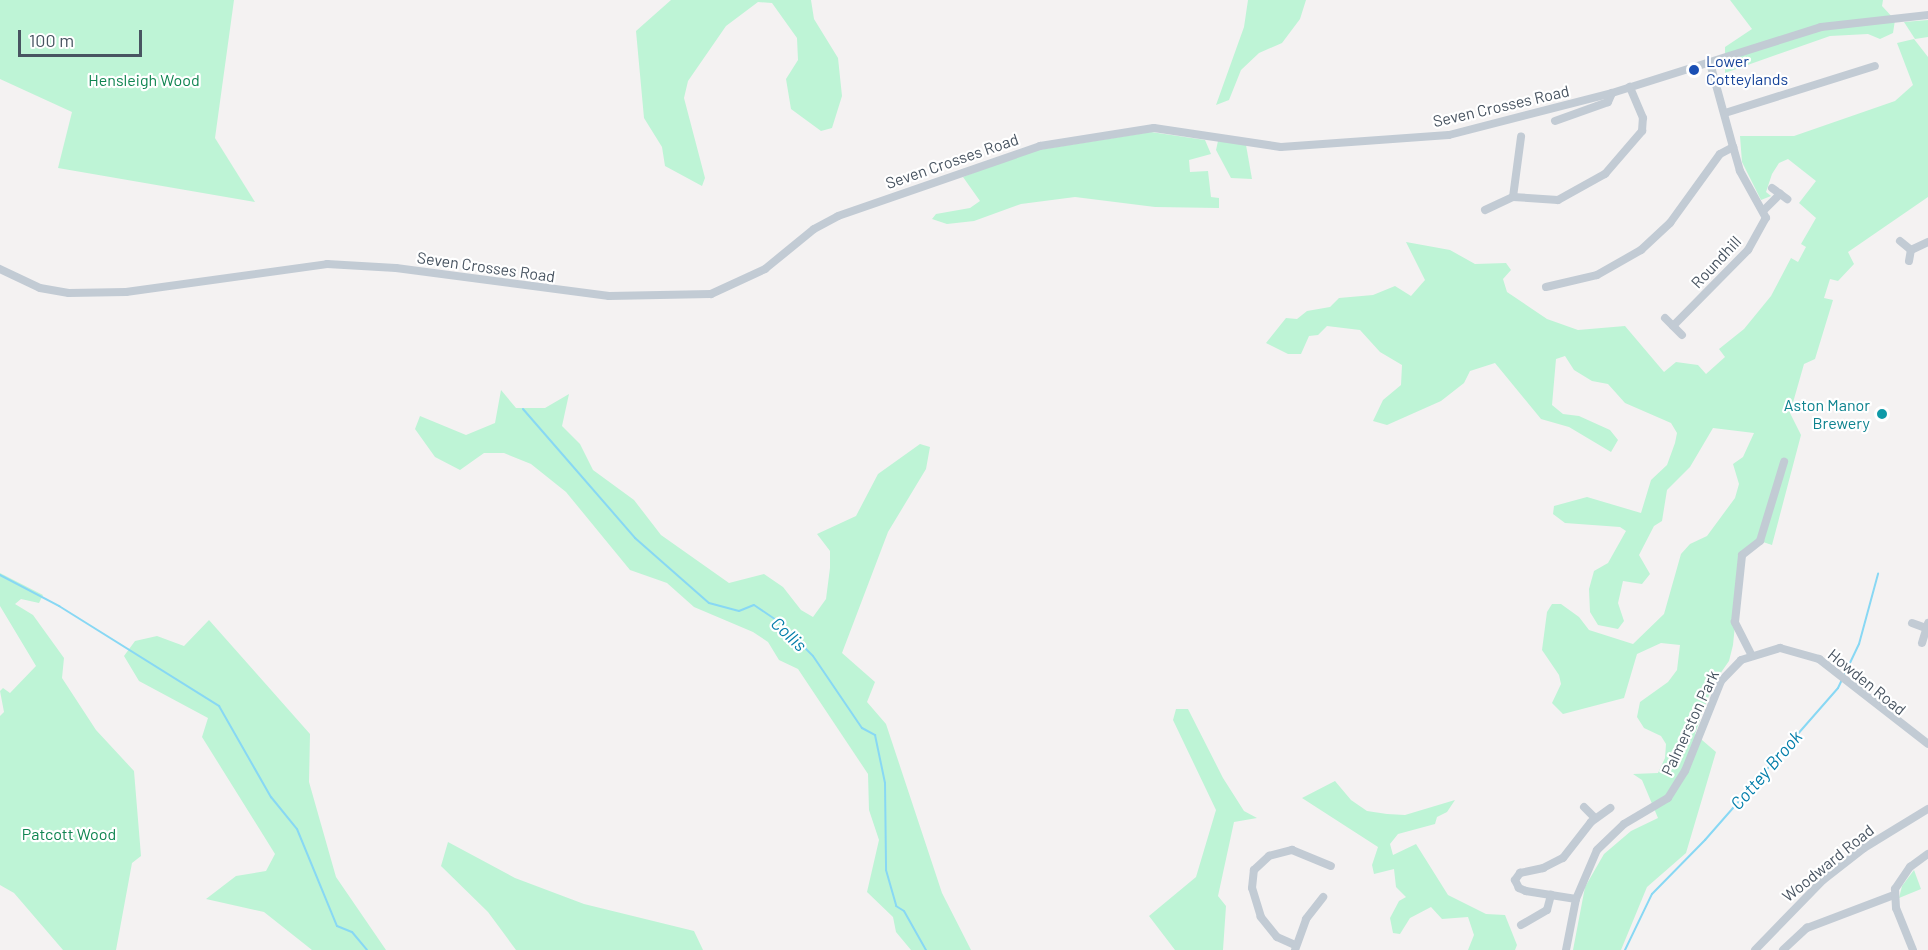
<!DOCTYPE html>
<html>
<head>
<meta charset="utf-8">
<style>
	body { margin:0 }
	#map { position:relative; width:1928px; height:950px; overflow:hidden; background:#f4f2f2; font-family:Barlow,sans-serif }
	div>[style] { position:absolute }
	.green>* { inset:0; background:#bef4d6 }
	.stream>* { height:2px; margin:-1px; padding:0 1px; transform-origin:1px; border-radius:1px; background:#88d8f4 }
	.street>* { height:8px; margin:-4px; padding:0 4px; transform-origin:4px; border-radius:4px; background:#c2cbd4 }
	.dots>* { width:16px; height:16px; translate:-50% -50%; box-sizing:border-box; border:3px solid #fff; border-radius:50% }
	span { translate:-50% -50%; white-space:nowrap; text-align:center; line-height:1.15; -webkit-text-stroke:4.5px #fff; paint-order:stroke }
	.transit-label { font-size:16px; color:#164399 }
	.left { translate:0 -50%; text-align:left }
	.park-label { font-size:16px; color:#108551 }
	.street-label { font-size:16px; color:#485461 }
	.culture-label { font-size:16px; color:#0d838f }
	.right { translate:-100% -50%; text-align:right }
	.water-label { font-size:18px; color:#037eaa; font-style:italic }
	.scale { position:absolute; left:18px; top:30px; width:124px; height:27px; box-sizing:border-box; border:3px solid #485461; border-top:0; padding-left:8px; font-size:18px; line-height:21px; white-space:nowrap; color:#485461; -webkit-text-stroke:4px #fff; paint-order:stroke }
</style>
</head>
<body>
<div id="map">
	<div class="green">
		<div style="clip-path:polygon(0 0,234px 0,215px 138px,255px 202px,58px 168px,72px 112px,0 79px)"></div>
		<div style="clip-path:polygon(671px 0,811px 0,814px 19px,838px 58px,842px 96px,832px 128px,821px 131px,791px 109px,786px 79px,798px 60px,797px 38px,772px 3px,758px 2px,726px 26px,688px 81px,684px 98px,705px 178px,702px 186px,665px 166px,662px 147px,644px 118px,636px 31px)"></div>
		<div style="clip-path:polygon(1248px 0,1306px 0,1300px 19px,1282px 43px,1259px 53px,1241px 70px,1229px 100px,1216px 105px,1244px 27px)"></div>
		<div style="clip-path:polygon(1730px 0,1883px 0,1882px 6px,1895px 20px,1893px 33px,1880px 39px,1868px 34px,1830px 36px,1725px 73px,1725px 47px,1752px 29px)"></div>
		<div style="clip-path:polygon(1928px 20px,1928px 37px,1915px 39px,1904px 22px)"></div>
		<div style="clip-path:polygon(1914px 39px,1928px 57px,1928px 197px,1848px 252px,1854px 264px,1838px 281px,1830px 279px,1824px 298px,1833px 300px,1815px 359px,1804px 364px,1790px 413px,1801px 435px,1772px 545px,1760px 541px,1742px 555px,1733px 645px,1729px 661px,1713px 684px,1695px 734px,1716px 752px,1686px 853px,1647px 887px,1621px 950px,1573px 950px,1585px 887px,1604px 854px,1631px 831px,1658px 818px,1642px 780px,1633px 774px,1658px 773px,1665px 758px,1666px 744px,1661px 736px,1644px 728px,1637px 717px,1640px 702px,1668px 682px,1677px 670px,1680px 645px,1661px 643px,1637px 654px,1624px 698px,1563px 714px,1552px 703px,1561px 684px,1559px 675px,1542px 650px,1547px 612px,1552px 604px,1561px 604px,1579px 617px,1589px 630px,1633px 644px,1664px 614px,1681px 554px,1690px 544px,1707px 536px,1735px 498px,1739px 484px,1733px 464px,1743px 457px,1754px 433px,1713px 428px,1690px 467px,1667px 490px,1662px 521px,1654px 526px,1639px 555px,1650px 574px,1642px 584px,1623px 581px,1618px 603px,1624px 621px,1618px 629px,1598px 625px,1590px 612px,1589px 589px,1594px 571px,1608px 563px,1626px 531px,1620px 527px,1565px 523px,1553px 514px,1554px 506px,1587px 497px,1641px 513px,1651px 480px,1667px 465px,1675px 443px,1677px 433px,1671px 423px,1625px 403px,1608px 384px,1592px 381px,1574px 370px,1565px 356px,1556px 359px,1552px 405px,1563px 414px,1579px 416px,1610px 430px,1618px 440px,1611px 452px,1569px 427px,1541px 419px,1495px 363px,1470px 371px,1464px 383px,1441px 401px,1387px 425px,1373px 421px,1383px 400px,1401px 385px,1402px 365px,1380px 352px,1360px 330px,1327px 326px,1318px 335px,1309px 336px,1301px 354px,1288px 354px,1266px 343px,1286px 318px,1297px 319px,1307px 311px,1330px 307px,1339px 298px,1373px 295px,1395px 286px,1411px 296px,1425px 280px,1406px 242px,1450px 250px,1475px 264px,1506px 263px,1511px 270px,1503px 279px,1507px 292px,1547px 319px,1578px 330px,1625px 326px,1664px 372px,1676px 362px,1698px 365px,1706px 374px,1725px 357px,1719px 349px,1744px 329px,1771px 296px,1791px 258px,1798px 262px,1806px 247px,1801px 244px,1816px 218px,1799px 203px,1816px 181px,1788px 159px,1779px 163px,1772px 174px,1766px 192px,1771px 196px,1761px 200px,1742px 162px,1740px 136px,1794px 136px,1895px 101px,1913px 85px,1897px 43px)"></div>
		<div style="clip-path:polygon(1151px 132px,1205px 140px,1211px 154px,1189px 160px,1190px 172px,1208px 171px,1211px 197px,1219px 198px,1219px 208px,1155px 207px,1075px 197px,1021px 204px,974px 221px,947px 224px,932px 219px,936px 214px,970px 208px,980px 201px,963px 177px,1025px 152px)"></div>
		<div style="clip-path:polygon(1218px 141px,1246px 145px,1252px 179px,1231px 178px,1216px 150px)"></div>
		<div style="clip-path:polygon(501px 390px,516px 408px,545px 408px,569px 394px,562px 426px,580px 444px,593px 470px,634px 500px,661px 535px,729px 583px,764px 574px,783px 587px,801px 610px,813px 617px,826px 599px,830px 568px,830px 551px,817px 534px,856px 516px,878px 474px,920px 444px,930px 447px,926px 469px,888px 532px,842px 653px,875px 682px,867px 702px,886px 724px,942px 893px,971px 950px,911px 950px,896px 932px,893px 917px,867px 892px,879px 840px,869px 810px,868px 774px,798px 669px,779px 660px,768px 642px,753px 632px,694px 607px,667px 583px,630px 570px,566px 492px,531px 464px,504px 453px,484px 453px,460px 470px,435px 457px,415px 429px,420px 416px,466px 435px,495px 423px)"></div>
		<div style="clip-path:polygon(0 573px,43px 595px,39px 603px,21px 599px,15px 604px,33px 615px,64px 658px,62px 678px,96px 730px,134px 771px,141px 856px,132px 863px,116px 950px,63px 950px,14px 893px,0 885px,0 716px,4px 712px,0 691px,3px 688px,10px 693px,36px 666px,0 606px)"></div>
		<div style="clip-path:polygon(209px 620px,310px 734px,309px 782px,336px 877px,386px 950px,312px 950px,264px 912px,206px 899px,236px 876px,266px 871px,275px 854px,202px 737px,208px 718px,139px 681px,124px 656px,135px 641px,157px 636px,184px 646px)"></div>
		<div style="clip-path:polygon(1176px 709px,1188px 709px,1223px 778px,1244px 811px,1257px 818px,1234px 822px,1218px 896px,1226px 906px,1223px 950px,1175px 950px,1149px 916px,1196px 877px,1216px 810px,1173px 720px)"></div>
		<div style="clip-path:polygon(1335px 781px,1351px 800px,1367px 811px,1387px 814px,1405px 815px,1455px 800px,1447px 812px,1437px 817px,1435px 824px,1398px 834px,1390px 844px,1393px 855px,1416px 844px,1448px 895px,1486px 914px,1505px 915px,1517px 945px,1515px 950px,1468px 950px,1474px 935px,1468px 917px,1442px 919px,1431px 907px,1410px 918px,1400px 934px,1393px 933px,1390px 918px,1399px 901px,1406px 897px,1396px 887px,1394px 869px,1374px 874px,1372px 865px,1378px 847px,1302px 798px)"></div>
		<div style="clip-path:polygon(448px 842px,515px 878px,584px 904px,694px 931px,703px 950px,516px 950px,488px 912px,441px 866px)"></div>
		<div style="clip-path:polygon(1914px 870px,1921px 889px,1899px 898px,1902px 886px)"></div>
	</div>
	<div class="stream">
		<div style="left:523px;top:409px;width:171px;rotate:49deg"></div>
		<div style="left:635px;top:538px;width:98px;rotate:41.3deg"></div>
		<div style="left:709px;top:603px;width:31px;rotate:15deg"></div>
		<div style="left:739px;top:611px;width:16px;rotate:-22deg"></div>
		<div style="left:754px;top:605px;width:29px;rotate:34deg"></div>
		<div style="left:778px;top:621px;width:49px;rotate:45deg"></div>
		<div style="left:813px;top:656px;width:87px;rotate:55.8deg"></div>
		<div style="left:862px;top:728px;width:15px;rotate:28deg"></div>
		<div style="left:875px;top:735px;width:49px;rotate:78.2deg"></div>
		<div style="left:885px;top:783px;width:87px;rotate:89.3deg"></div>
		<div style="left:886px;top:870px;width:37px;rotate:74deg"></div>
		<div style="left:896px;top:906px;width:9px;rotate:32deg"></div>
		<div style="left:904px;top:911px;width:45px;rotate:60.6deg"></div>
		<div style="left:0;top:575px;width:67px;rotate:27.7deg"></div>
		<div style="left:59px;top:606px;width:189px;rotate:32deg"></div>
		<div style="left:219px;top:706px;width:105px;rotate:60.3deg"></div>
		<div style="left:271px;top:797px;width:41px;rotate:50.9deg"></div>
		<div style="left:297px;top:829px;width:105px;rotate:67.6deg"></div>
		<div style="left:337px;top:926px;width:16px;rotate:22deg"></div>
		<div style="left:352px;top:932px;width:23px;rotate:50deg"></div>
		<div style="left:1625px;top:950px;width:62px;rotate:-64.3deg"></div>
		<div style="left:1652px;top:894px;width:76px;rotate:-45.5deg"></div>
		<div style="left:1705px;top:840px;width:202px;rotate:-48.8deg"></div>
		<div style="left:1838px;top:688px;width:49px;rotate:-64.5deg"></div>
		<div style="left:1859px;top:644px;width:73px;rotate:-74.8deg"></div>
	</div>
	<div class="street">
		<div style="left:1725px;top:113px;width:157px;rotate:-17.4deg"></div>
		<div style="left:1555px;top:121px;width:56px;rotate:-19.7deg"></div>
		<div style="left:1608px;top:102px;width:10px;rotate:-66deg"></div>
		<div style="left:1772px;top:188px;width:19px;rotate:36deg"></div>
		<div style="left:1513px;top:197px;width:61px;rotate:-82.4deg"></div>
		<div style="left:1485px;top:210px;width:31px;rotate:-25deg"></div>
		<div style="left:1513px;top:197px;width:45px;rotate:3.8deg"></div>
		<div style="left:1558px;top:200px;width:54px;rotate:-29deg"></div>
		<div style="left:1605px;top:174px;width:57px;rotate:-49.3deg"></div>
		<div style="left:1642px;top:131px;width:13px;rotate:-86deg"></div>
		<div style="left:1643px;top:118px;width:34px;rotate:-113deg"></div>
		<div style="left:1764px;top:210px;width:23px;rotate:-45deg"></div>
		<div style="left:1900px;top:241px;width:14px;rotate:39deg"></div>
		<div style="left:1911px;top:250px;width:19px;rotate:-25deg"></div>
		<div style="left:1909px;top:261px;width:11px;rotate:-80deg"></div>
		<div style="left:0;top:269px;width:44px;rotate:25.4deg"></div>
		<div style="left:40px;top:288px;width:29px;rotate:10deg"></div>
		<div style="left:69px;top:293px;width:57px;rotate:-1deg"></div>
		<div style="left:126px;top:292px;width:203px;rotate:-7.9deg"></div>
		<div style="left:327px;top:264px;width:69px;rotate:3.3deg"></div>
		<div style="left:396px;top:268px;width:215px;rotate:7.5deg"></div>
		<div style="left:609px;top:296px;width:102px;rotate:-1.1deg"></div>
		<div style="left:711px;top:294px;width:60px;rotate:-24.8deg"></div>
		<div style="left:765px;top:269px;width:63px;rotate:-39.2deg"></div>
		<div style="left:814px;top:229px;width:27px;rotate:-28deg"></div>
		<div style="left:838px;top:216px;width:214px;rotate:-19.1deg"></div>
		<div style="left:1040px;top:146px;width:115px;rotate:-9deg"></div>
		<div style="left:1154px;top:128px;width:128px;rotate:8.5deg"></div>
		<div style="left:1281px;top:147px;width:168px;rotate:-4.1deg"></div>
		<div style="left:1449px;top:135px;width:168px;rotate:-14.4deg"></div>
		<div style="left:1612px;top:93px;width:219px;rotate:-17.5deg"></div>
		<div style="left:1821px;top:27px;width:108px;rotate:-6.4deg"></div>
		<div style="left:1546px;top:287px;width:52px;rotate:-13.2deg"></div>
		<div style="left:1597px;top:275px;width:51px;rotate:-29.6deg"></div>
		<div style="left:1641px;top:250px;width:40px;rotate:-43deg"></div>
		<div style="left:1670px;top:223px;width:85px;rotate:-54.1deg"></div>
		<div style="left:1720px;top:154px;width:15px;rotate:-28deg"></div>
		<div style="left:1733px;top:147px;width:87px;rotate:-105.3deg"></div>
		<div style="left:1665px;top:318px;width:24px;rotate:45deg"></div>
		<div style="left:1673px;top:326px;width:107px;rotate:-45.4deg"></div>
		<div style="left:1748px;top:250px;width:37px;rotate:-61deg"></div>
		<div style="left:1766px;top:218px;width:54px;rotate:-119deg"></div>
		<div style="left:1740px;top:171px;width:25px;rotate:-106deg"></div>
		<div style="left:1912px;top:623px;width:15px;rotate:20deg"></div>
		<div style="left:1922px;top:643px;width:21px;rotate:-73deg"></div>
		<div style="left:1751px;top:654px;width:36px;rotate:-117deg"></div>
		<div style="left:1735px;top:622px;width:67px;rotate:-84deg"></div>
		<div style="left:1742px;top:555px;width:23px;rotate:-38deg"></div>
		<div style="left:1760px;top:541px;width:83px;rotate:-73.1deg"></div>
		<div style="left:1584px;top:807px;width:16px;rotate:45deg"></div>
		<div style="left:1576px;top:899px;width:51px;rotate:-170.9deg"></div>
		<div style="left:1526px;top:891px;width:8px;rotate:-157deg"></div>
		<div style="left:1519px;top:888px;width:9px;rotate:-117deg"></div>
		<div style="left:1515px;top:880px;width:9px;rotate:-54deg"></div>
		<div style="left:1520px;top:873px;width:24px;rotate:-12deg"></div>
		<div style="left:1543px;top:868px;width:22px;rotate:-27deg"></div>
		<div style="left:1563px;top:858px;width:46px;rotate:-52.1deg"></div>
		<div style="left:1591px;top:822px;width:24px;rotate:-36deg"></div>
		<div style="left:1521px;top:925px;width:30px;rotate:-30deg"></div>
		<div style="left:1547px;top:910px;width:16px;rotate:-75deg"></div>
		<div style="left:1295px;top:945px;width:20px;rotate:-156deg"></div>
		<div style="left:1277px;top:937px;width:26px;rotate:-129deg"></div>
		<div style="left:1261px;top:917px;width:30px;rotate:-107deg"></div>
		<div style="left:1252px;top:888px;width:18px;rotate:-84deg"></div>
		<div style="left:1254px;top:870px;width:21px;rotate:-43deg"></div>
		<div style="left:1269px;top:856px;width:24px;rotate:-15deg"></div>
		<div style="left:1292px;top:850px;width:42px;rotate:22.3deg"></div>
		<div style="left:1295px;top:950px;width:33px;rotate:-70deg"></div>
		<div style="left:1306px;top:919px;width:28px;rotate:-52deg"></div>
		<div style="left:1566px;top:950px;width:52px;rotate:-78.9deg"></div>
		<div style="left:1576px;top:899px;width:53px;rotate:-66.8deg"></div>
		<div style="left:1597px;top:850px;width:37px;rotate:-44deg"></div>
		<div style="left:1624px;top:824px;width:51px;rotate:-30.6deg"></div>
		<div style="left:1668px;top:798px;width:32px;rotate:-58deg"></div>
		<div style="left:1685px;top:771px;width:97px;rotate:-68.2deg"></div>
		<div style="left:1721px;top:681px;width:29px;rotate:-46deg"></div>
		<div style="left:1741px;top:660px;width:41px;rotate:-17.1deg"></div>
		<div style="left:1780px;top:648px;width:41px;rotate:15.8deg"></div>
		<div style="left:1819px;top:659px;width:138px;rotate:37.9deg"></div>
		<div style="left:1755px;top:950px;width:98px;rotate:-45.8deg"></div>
		<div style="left:1823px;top:880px;width:52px;rotate:-38deg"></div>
		<div style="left:1864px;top:848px;width:75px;rotate:-31.4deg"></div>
		<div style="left:1783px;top:950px;width:33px;rotate:-43deg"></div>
		<div style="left:1807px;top:928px;width:93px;rotate:-20.8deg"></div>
		<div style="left:1913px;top:950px;width:45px;rotate:-112deg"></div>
		<div style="left:1896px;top:908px;width:19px;rotate:-93deg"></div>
		<div style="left:1895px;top:889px;width:27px;rotate:-56deg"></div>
		<div style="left:1910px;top:867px;width:22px;rotate:-36deg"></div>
	</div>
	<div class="dots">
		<div style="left:1694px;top:70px;background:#1a4fb4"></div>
		<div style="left:1882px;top:414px;background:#0f9aa8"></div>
	</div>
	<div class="transit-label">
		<span class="left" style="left:1706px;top:70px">Lower<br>Cotteylands</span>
	</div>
	<div class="park-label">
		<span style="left:144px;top:80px">Hensleigh Wood</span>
		<span style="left:69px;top:834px">Patcott Wood</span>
	</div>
	<div class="street-label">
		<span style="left:1501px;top:106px;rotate:-13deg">Seven Crosses Road</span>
		<span style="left:952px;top:161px;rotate:-19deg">Seven Crosses Road</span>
		<span style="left:1716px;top:262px;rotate:-47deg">Roundhill</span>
		<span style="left:486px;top:267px;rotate:8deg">Seven Crosses Road</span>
		<span style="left:1867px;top:682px;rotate:39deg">Howden Road</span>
		<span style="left:1690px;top:723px;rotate:-65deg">Palmerston Park</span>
		<span style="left:1828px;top:863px;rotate:-39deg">Woodward Road</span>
	</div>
	<div class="culture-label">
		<span class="right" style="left:1870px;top:414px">Aston Manor<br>Brewery</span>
	</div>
	<div class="water-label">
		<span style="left:789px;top:634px;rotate:43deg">Collis</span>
		<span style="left:1766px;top:770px;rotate:-49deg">Cottey Brook</span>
	</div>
	<div class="scale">100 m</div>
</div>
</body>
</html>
